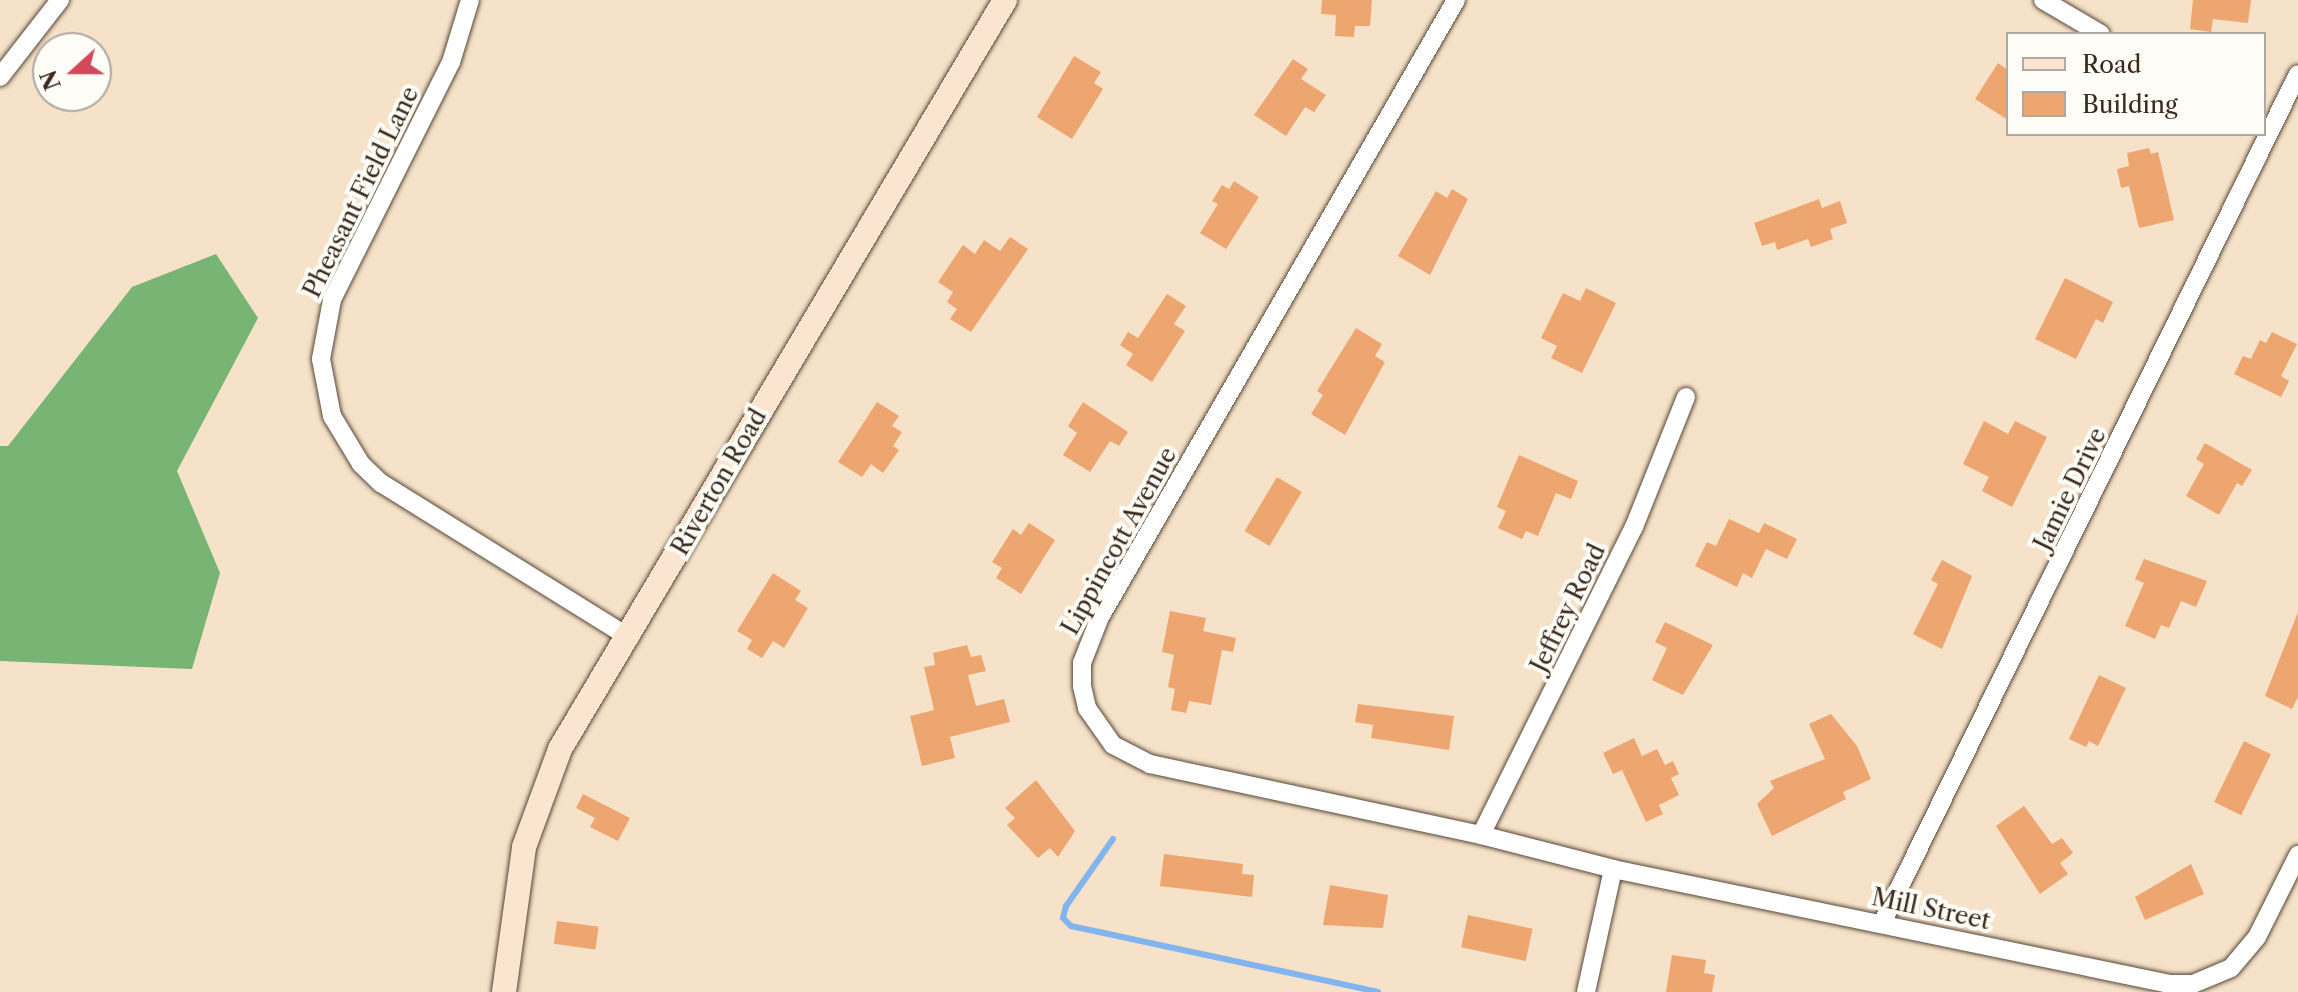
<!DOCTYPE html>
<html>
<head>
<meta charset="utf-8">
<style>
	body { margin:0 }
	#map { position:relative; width:2298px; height:992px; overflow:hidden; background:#f5e2c8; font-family:"Libre Caslon Text",serif }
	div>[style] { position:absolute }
	.forest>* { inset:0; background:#78b474 }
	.stream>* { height:6px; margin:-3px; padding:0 3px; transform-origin:3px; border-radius:3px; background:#82b4ef }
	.building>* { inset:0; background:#eea671; transform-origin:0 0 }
	.roads { filter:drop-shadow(0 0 2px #574638) drop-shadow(0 0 2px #574638) }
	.minor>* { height:18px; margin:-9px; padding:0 9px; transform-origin:9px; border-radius:9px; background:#fff }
	.secondary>* { height:24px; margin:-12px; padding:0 12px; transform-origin:12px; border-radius:12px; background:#fce5d0 }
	span { translate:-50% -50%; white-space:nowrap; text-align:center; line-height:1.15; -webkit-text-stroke:8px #fdfcf7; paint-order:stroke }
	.street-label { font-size:24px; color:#3b2a1e }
	.legend { position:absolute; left:2006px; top:32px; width:260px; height:104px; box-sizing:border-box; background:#fdfcf7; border:2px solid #afa8a0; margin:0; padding:10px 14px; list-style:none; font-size:24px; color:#3b2a1e }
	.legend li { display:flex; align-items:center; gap:16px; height:40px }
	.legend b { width:40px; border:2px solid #afa8a0 }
	.north { position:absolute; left:32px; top:32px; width:80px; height:80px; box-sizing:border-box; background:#fdfcf7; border:2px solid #afa8a0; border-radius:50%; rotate:249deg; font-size:22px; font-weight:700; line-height:32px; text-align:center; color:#3b2a1e }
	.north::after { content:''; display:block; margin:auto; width:28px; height:36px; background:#d1495b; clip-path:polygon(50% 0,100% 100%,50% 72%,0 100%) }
</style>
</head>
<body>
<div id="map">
	<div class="forest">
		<div style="clip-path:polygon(216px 254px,258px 318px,177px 471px,220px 573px,192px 669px,0 661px,0 446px,8px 446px,132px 287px)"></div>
	</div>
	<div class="stream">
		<div style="left:1113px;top:839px;width:82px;rotate:125deg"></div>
		<div style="left:1066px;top:906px;width:12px;rotate:104deg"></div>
		<div style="left:1063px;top:918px;width:11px;rotate:45deg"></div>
		<div style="left:1071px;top:926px;width:314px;rotate:12.1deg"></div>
	</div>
	<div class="building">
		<div style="clip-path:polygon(1322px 0,1372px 0,1370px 26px,1355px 26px,1354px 37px,1335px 36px,1336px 15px,1321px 14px)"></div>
		<div style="clip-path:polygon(2193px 0,2251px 0,2248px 23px,2213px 19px,2211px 32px,2190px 29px)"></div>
		<div style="clip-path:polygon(1074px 56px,1101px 72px,1094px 83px,1103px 89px,1072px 139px,1037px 117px)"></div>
		<div style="clip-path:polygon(1293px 59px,1308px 69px,1301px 79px,1326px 95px,1314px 112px,1305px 107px,1286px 136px,1254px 115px)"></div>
		<div style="clip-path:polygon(1998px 63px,2008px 70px,2008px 120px,1975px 99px)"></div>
		<div style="clip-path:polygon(2149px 148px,2151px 154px,2158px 152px,2174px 220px,2139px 228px,2129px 186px,2121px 188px,2117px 169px,2129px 166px,2127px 153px)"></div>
		<div style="clip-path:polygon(1234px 181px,1259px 197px,1226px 249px,1200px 233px,1218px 204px,1212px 201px,1222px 185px,1229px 189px)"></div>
		<div style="clip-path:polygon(1452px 189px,1468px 199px,1430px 275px,1398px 256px,1436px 191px,1447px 198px)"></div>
		<div style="clip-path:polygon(1819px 199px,1822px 208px,1840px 201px,1847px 223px,1830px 229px,1833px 239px,1811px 247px,1808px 239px,1777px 250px,1775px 242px,1762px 246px,1754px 223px)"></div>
		<div style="clip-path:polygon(1010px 237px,1028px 249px,971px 332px,950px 319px,957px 309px,947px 302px,953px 292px,938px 282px,963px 245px,975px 254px,984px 240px,1000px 251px)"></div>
		<div style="clip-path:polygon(2065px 278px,2113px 302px,2103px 323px,2096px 319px,2076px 359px,2035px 339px)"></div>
		<div style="clip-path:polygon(1586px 288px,1616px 303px,1582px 373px,1551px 358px,1557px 346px,1541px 338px,1563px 293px,1580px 301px)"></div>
		<div style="clip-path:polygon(1167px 294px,1186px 306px,1174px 324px,1185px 331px,1152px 382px,1126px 365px,1133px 354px,1120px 345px,1128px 332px,1138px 338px)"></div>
		<div style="clip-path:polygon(1356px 328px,1382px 344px,1375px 356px,1385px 362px,1345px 435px,1311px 414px,1323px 395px,1317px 391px)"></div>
		<div style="clip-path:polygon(2272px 332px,2297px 344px,2281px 376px,2289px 381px,2281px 397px,2234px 374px,2243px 356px,2251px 359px,2260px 340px,2266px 343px)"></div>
		<div style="clip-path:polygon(877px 402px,899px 416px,892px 426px,902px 432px,893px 446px,899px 450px,883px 473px,871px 464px,862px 477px,838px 462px)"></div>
		<div style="clip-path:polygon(1083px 402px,1128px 432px,1119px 446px,1110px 441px,1090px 472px,1063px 455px,1077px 433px,1068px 426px)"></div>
		<div style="clip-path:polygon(1984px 421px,2008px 434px,2015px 421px,2047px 437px,2012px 507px,1982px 491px,1989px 477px,1963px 464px)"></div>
		<div style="clip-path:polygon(2205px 443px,2252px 470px,2242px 486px,2237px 483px,2219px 515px,2186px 496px,2204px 464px,2196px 459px)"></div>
		<div style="clip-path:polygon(1519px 455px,1578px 481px,1571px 499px,1556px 493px,1538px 536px,1526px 531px,1522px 539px,1498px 528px,1506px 511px,1497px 507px)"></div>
		<div style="left:1277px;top:477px;width:29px;height:63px;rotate:31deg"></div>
		<div style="clip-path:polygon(1729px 519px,1759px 533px,1764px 523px,1797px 539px,1787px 559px,1766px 549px,1752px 578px,1743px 573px,1737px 587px,1695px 566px,1707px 542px,1716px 546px)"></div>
		<div style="clip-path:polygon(1029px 523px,1055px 540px,1021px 594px,996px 578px,1002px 568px,992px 562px,1013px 529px,1021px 535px)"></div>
		<div style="clip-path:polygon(2144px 559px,2207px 581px,2196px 607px,2181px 601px,2169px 628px,2161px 625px,2155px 639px,2125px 626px,2144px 583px,2135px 579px)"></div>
		<div style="clip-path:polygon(1942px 560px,1972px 576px,1942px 649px,1913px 634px,1938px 584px,1931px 580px)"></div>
		<div style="clip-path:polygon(773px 573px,801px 591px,795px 600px,808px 608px,784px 648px,773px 641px,762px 658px,747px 649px,752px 640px,737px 631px)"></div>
		<div style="clip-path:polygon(1170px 611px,1206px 618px,1203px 631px,1236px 638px,1233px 652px,1222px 650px,1211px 705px,1189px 701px,1186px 713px,1171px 710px,1175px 689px,1168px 687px,1174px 655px,1162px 652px)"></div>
		<div style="clip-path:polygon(2298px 612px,2298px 697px,2292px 709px,2265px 696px)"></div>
		<div style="clip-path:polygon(1665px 622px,1713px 645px,1683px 695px,1652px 680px,1667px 648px,1655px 642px)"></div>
		<div style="clip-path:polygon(967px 645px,971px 657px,981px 655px,986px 671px,968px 675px,976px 706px,1004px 699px,1010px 722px,950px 737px,955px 758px,922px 766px,910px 716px,934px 710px,924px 667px,935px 665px,933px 653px)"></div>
		<div style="clip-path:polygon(2099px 675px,2126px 688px,2098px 746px,2089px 741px,2086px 747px,2069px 739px)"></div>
		<div style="clip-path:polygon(1358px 704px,1454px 716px,1449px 750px,1371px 738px,1373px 725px,1355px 722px)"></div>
		<div style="clip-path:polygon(1831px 714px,1857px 746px,1871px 779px,1843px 792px,1846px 799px,1772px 836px,1757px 804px,1774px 788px,1770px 781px,1825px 759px,1809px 724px)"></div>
		<div style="clip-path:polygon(1634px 738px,1642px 756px,1657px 749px,1665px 765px,1673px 761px,1679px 774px,1671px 778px,1679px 795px,1659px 805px,1663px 814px,1646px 822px,1622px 770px,1613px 774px,1603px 753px)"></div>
		<div style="left:2244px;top:741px;width:30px;height:68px;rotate:26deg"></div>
		<div style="clip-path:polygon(1036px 780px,1075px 831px,1058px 857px,1050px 848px,1038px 858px,1007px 825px,1015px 818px,1005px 808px)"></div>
		<div style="clip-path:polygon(583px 794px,630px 818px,618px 841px,590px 827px,595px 818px,576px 808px)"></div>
		<div style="clip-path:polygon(2024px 806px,2052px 844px,2062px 838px,2073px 853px,2060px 863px,2068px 874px,2040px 894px,1996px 826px)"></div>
		<div style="clip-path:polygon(1164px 854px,1243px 864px,1242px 874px,1254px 875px,1252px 897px,1160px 886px)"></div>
		<div style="clip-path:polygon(2191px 864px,2204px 894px,2145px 920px,2135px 897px)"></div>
		<div style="clip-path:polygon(1330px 885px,1388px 895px,1383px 928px,1323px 925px)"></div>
		<div style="left:1468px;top:915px;width:66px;height:33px;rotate:12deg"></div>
		<div style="left:557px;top:921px;width:42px;height:23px;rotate:8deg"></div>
		<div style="clip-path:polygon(1672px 955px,1706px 960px,1704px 973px,1715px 975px,1712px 992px,1666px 992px)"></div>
	</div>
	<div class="roads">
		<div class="minor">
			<div style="left:470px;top:0;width:65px;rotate:107deg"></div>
			<div style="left:451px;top:62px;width:266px;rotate:116.6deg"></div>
			<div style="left:332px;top:300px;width:60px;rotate:100.6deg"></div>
			<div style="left:321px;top:359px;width:58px;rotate:79.1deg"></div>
			<div style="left:332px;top:416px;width:56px;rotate:58.9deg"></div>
			<div style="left:361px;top:464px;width:28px;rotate:44deg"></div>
			<div style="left:381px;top:483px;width:293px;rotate:31.9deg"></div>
			<div style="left:1456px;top:0;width:712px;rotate:119.98deg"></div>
			<div style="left:1100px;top:617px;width:49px;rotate:111.4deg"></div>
			<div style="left:1082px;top:663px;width:23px;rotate:90deg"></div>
			<div style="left:1082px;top:686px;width:23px;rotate:77deg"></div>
			<div style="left:1087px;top:708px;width:45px;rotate:54.9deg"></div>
			<div style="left:1113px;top:745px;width:42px;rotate:27.2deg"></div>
			<div style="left:1150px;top:764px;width:339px;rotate:12.1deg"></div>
			<div style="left:1481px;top:835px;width:136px;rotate:14.4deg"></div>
			<div style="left:1613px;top:869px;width:569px;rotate:11.67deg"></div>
			<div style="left:2170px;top:984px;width:23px"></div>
			<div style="left:2193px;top:984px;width:41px;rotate:-22.8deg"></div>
			<div style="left:2231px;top:968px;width:40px;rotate:-50deg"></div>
			<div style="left:2257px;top:937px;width:92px;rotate:-63.4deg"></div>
			<div style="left:2043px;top:0;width:67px;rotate:30.4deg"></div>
			<div style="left:0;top:77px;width:98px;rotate:-52.1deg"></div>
			<div style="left:1481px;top:835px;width:344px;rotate:-63.6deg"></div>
			<div style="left:1634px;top:527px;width:140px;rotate:-68.2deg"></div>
			<div style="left:1882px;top:923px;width:945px;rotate:-63.9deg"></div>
			<div style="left:1586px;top:992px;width:126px;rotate:-77.6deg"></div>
		</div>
		<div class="secondary">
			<div style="left:504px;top:992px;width:146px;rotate:-82.1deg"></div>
			<div style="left:524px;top:847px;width:104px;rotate:-69.8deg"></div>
			<div style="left:560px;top:749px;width:871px;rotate:-59.28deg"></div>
		</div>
	</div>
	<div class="street-label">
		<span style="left:361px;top:192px;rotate:-64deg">Pheasant Field Lane</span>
		<span style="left:719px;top:482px;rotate:-60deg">Riverton Road</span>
		<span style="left:2070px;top:489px;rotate:-64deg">Jamie Drive</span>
		<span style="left:1119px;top:541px;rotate:-61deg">Lippincott Avenue</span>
		<span style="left:1568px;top:608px;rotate:-64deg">Jeffrey Road</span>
		<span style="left:1931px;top:909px;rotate:12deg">Mill Street</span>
	</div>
	<ul class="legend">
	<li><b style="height:10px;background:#fce5d0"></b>Road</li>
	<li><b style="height:22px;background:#eea671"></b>Building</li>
	</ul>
	<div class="north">N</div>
</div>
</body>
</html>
